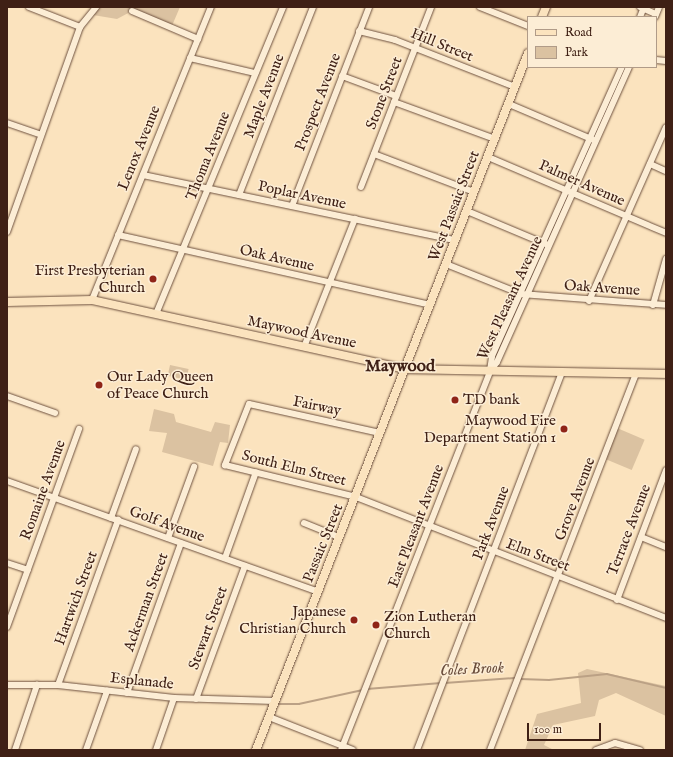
<!DOCTYPE html>
<html>
<head>
<meta charset="utf-8">
<style>
	body { margin:0 }
	#map { position:relative; width:673px; height:757px; overflow:hidden; background:#fbe3be; font-family:"IM FELL English",serif }
	div>[style] { position:absolute }
	.green>* { inset:0; background:#dbc2a1; transform-origin:0 0 }
	.stream>* { height:1.5px; margin:-0.75px; padding:0 0.75px; transform-origin:0.75px; border-radius:0.75px; background:#bba185 }
	.roads { filter:drop-shadow(0 0 1px #6e513f) drop-shadow(0 0 1px #6e513f) }
	.minor>* { height:6px; margin:-3px; padding:0 3px; transform-origin:3px; border-radius:3px; background:#fcedd5 }
	.major>* { height:8px; margin:-4px; padding:0 4px; transform-origin:4px; border-radius:4px; background:#fbe3be }
	.dots>* { width:11px; height:11px; translate:-50% -50%; box-sizing:border-box; border:2px solid #fcedd5; border-radius:50% }
	span { translate:-50% -50%; white-space:nowrap; text-align:center; line-height:1.15; -webkit-text-stroke:3px #fcedd5; paint-order:stroke }
	.street-label { font-size:15px; color:#3f2015 }
	.poi-label { font-size:15px; color:#3f2015 }
	.right { translate:-100% -50%; text-align:right }
	.left { translate:0 -50%; text-align:left }
	.water-label { font-size:16px; color:#6a4d3c; font-style:italic }
	.quarter-label { font-size:17px; color:#3f2015; font-weight:700 }
	.frame { position:absolute; inset:0; border:8px solid #3f2015; pointer-events:none }
	.legend { position:absolute; left:527px; top:16px; width:130px; height:52px; box-sizing:border-box; background:#fcedd5; border:1px solid #b09b88; margin:0; padding:5px 7px; list-style:none; font-size:12px; color:#3f2015 }
	.legend li { display:flex; align-items:center; gap:8px; height:20px }
	.legend b { width:20px; border:1px solid #b09b88 }
	.scale { position:absolute; left:527px; top:723px; width:74px; height:18px; box-sizing:border-box; border:2px solid #3f2015; border-top:0; padding-left:5px; font-size:12px; line-height:14px; white-space:nowrap; color:#3f2015; -webkit-text-stroke:3px #fcedd5; paint-order:stroke }
</style>
</head>
<body>
<div id="map">
	<div class="green">
		<div style="clip-path:polygon(96px 7px,180px 7px,171px 28px,132px 11px,117px 19px,93px 15px)"></div>
		<div style="left:170px;top:365px;width:19px;height:11px;rotate:12deg"></div>
		<div style="clip-path:polygon(154px 409px,174px 414px,176px 422px,211px 432px,215px 422px,230px 425px,228px 443px,220px 442px,213px 466px,162px 452px,167px 433px,149px 431px)"></div>
		<div style="left:617px;top:428px;width:30px;height:33px;rotate:23deg"></div>
		<div style="clip-path:polygon(587px 669px,666px 686px,666px 716px,616px 693px,599px 700px,595px 716px,553px 725px,544px 745px,554px 750px,525px 750px,537px 714px,581px 703px,578px 673px)"></div>
	</div>
	<div class="stream">
		<div style="left:520px;top:679px;width:29px;rotate:2deg"></div>
		<div style="left:549px;top:680px;width:58px;rotate:-5.9deg"></div>
		<div style="left:607px;top:674px;width:61px;rotate:13.3deg"></div>
		<div style="left:445px;top:683px;width:70px;rotate:-4.1deg"></div>
		<div style="left:367px;top:689px;width:74px;rotate:-4.6deg"></div>
		<div style="left:279px;top:704px;width:20px"></div>
		<div style="left:299px;top:704px;width:66px;rotate:-12.3deg"></div>
	</div>
	<div class="roads">
		<div class="minor">
			<div style="left:29px;top:7px;width:55px;rotate:21.4deg"></div>
			<div style="left:480px;top:7px;width:52px;rotate:21.6deg"></div>
			<div style="left:640px;top:7px;width:17px;rotate:24deg"></div>
			<div style="left:132px;top:11px;width:72px;rotate:23deg"></div>
			<div style="left:640px;top:17px;width:11px;rotate:-68deg"></div>
			<div style="left:655px;top:17px;width:11px;rotate:-68deg"></div>
			<div style="left:359px;top:31px;width:37px;rotate:14deg"></div>
			<div style="left:395px;top:40px;width:129px;rotate:21.4deg"></div>
			<div style="left:190px;top:58px;width:67px;rotate:13deg"></div>
			<div style="left:656px;top:60px;width:10px;rotate:6deg"></div>
			<div style="left:342px;top:76px;width:58px;rotate:20.3deg"></div>
			<div style="left:394px;top:102px;width:108px;rotate:20.1deg"></div>
			<div style="left:509px;top:104px;width:92px;rotate:23deg"></div>
			<div style="left:7px;top:123px;width:36px;rotate:19deg"></div>
			<div style="left:374px;top:154px;width:107px;rotate:20.8deg"></div>
			<div style="left:488px;top:157px;width:194px;rotate:23.1deg"></div>
			<div style="left:650px;top:164px;width:17px;rotate:24deg"></div>
			<div style="left:143px;top:175px;width:319px;rotate:11.8deg"></div>
			<div style="left:361px;top:187px;width:193px;rotate:-68.7deg"></div>
			<div style="left:239px;top:195px;width:202px;rotate:-68.5deg"></div>
			<div style="left:292px;top:206px;width:213px;rotate:-68.8deg"></div>
			<div style="left:467px;top:211px;width:86px;rotate:22.7deg"></div>
			<div style="left:7px;top:232px;width:218px;rotate:-70.4deg"></div>
			<div style="left:80px;top:27px;width:26px;rotate:-51deg"></div>
			<div style="left:118px;top:235px;width:320px;rotate:12.6deg"></div>
			<div style="left:446px;top:264px;width:81px;rotate:21.8deg"></div>
			<div style="left:521px;top:294px;width:145px;rotate:4.3deg"></div>
			<div style="left:92px;top:300px;width:316px;rotate:-67.9deg"></div>
			<div style="left:589px;top:301px;width:190px;rotate:-66.1deg"></div>
			<div style="left:653px;top:305px;width:48px;rotate:-74.2deg"></div>
			<div style="left:156px;top:314px;width:332px;rotate:-67.5deg"></div>
			<div style="left:304px;top:347px;width:138px;rotate:-68.3deg"></div>
			<div style="left:490px;top:371px;width:11px;rotate:-52deg"></div>
			<div style="left:497px;top:362px;width:323px;rotate:-65.9deg"></div>
			<div style="left:7px;top:396px;width:51px;rotate:19.5deg"></div>
			<div style="left:380px;top:433px;width:134px;rotate:-167.5deg"></div>
			<div style="left:249px;top:404px;width:66px;rotate:111.5deg"></div>
			<div style="left:225px;top:465px;width:135px;rotate:13.7deg"></div>
			<div style="left:356px;top:497px;width:333px;rotate:21.3deg"></div>
			<div style="left:7px;top:481px;width:330px;rotate:19.6deg"></div>
			<div style="left:111px;top:518px;width:73px;rotate:-70.1deg"></div>
			<div style="left:304px;top:523px;width:38px;rotate:22deg"></div>
			<div style="left:641px;top:537px;width:27px;rotate:22deg"></div>
			<div style="left:168px;top:538px;width:76px;rotate:-69.9deg"></div>
			<div style="left:225px;top:558px;width:91px;rotate:-70.2deg"></div>
			<div style="left:7px;top:563px;width:22px;rotate:18deg"></div>
			<div style="left:617px;top:600px;width:139px;rotate:-69.3deg"></div>
			<div style="left:7px;top:627px;width:211px;rotate:-70deg"></div>
			<div style="left:7px;top:685px;width:51px"></div>
			<div style="left:58px;top:685px;width:117px;rotate:6.4deg"></div>
			<div style="left:174px;top:698px;width:101px;rotate:1.7deg"></div>
			<div style="left:58px;top:685px;width:176px;rotate:-70deg"></div>
			<div style="left:127px;top:693px;width:159px;rotate:-70.2deg"></div>
			<div style="left:196px;top:699px;width:142px;rotate:-69.8deg"></div>
			<div style="left:269px;top:717px;width:90px;rotate:21.4deg"></div>
			<div style="left:15px;top:750px;width:69px;rotate:-71.3deg"></div>
			<div style="left:86px;top:750px;width:63px;rotate:-70.4deg"></div>
			<div style="left:156px;top:750px;width:55px;rotate:-70.9deg"></div>
			<div style="left:341px;top:750px;width:407px;rotate:-68.5deg"></div>
			<div style="left:490px;top:371px;width:15px;rotate:-82deg"></div>
			<div style="left:492px;top:356px;width:317px;rotate:-65.8deg"></div>
			<div style="left:417px;top:750px;width:405px;rotate:-69deg"></div>
			<div style="left:490px;top:750px;width:404px;rotate:-68.8deg"></div>
			<div style="left:596px;top:750px;width:20px;rotate:-20deg"></div>
			<div style="left:615px;top:743px;width:26px;rotate:16deg"></div>
		</div>
		<div class="major">
			<div style="left:542px;top:17px;width:11px;rotate:-68deg"></div>
			<div style="left:7px;top:302px;width:85px;rotate:-1.3deg"></div>
			<div style="left:92px;top:300px;width:321px;rotate:12.4deg"></div>
			<div style="left:406px;top:369px;width:260px;rotate:1.1deg"></div>
			<div style="left:256px;top:750px;width:748px;rotate:-68.68deg"></div>
		</div>
	</div>
	<div class="dots">
		<div style="left:153px;top:279px;background:#8f2418"></div>
		<div style="left:99px;top:385px;background:#8f2418"></div>
		<div style="left:455px;top:400px;background:#8f2418"></div>
		<div style="left:564px;top:429px;background:#8f2418"></div>
		<div style="left:354px;top:620px;background:#8f2418"></div>
		<div style="left:376px;top:625px;background:#8f2418"></div>
	</div>
	<div class="street-label">
		<span style="left:442px;top:45px;rotate:22deg">Hill Street</span>
		<span style="left:384px;top:93px;rotate:-69deg">Stone Street</span>
		<span style="left:264px;top:96px;rotate:-69deg">Maple Avenue</span>
		<span style="left:318px;top:102px;rotate:-69deg">Prospect Avenue</span>
		<span style="left:139px;top:148px;rotate:-68deg">Lenox Avenue</span>
		<span style="left:208px;top:156px;rotate:-68deg">Thoma Avenue</span>
		<span style="left:582px;top:183px;rotate:24deg">Palmer Avenue</span>
		<span style="left:302px;top:195px;rotate:12deg">Poplar Avenue</span>
		<span style="left:454px;top:206px;rotate:-69deg">West Passaic Street</span>
		<span style="left:277px;top:258px;rotate:13deg">Oak Avenue</span>
		<span style="left:602px;top:288px;rotate:4deg">Oak Avenue</span>
		<span style="left:510px;top:298px;rotate:-65deg">West Pleasant Avenue</span>
		<span style="left:302px;top:332px;rotate:12deg">Maywood Avenue</span>
		<span style="left:317px;top:406px;rotate:12deg">Fairway</span>
		<span style="left:294px;top:468px;rotate:14deg">South Elm Street</span>
		<span style="left:43px;top:490px;rotate:-70deg">Romaine Avenue</span>
		<span style="left:575px;top:499px;rotate:-69deg">Grove Avenue</span>
		<span style="left:491px;top:523px;rotate:-69deg">Park Avenue</span>
		<span style="left:167px;top:524px;rotate:20deg">Golf Avenue</span>
		<span style="left:416px;top:526px;rotate:-69deg">East Pleasant Avenue</span>
		<span style="left:629px;top:530px;rotate:-69deg">Terrace Avenue</span>
		<span style="left:323px;top:543px;rotate:-68deg">Passaic Street</span>
		<span style="left:538px;top:555px;rotate:21deg">Elm Street</span>
		<span style="left:76px;top:598px;rotate:-70deg">Hartwich Street</span>
		<span style="left:146px;top:602px;rotate:-70deg">Ackerman Street</span>
		<span style="left:208px;top:628px;rotate:-70deg">Stewart Street</span>
		<span style="left:142px;top:681px;rotate:6deg">Esplanade</span>
	</div>
	<div class="poi-label">
		<span class="right" style="left:145px;top:279px">First Presbyterian<br>Church</span>
		<span class="left" style="left:107px;top:385px">Our Lady Queen<br>of Peace Church</span>
		<span class="left" style="left:463px;top:400px">TD bank</span>
		<span class="right" style="left:556px;top:429px">Maywood Fire<br>Department Station 1</span>
		<span class="right" style="left:346px;top:620px">Japanese<br>Christian Church</span>
		<span class="left" style="left:384px;top:625px">Zion Lutheran<br>Church</span>
	</div>
	<div class="water-label">
		<span style="left:472px;top:670px;rotate:-3deg">Coles Brook</span>
	</div>
	<div class="quarter-label">
		<span style="left:400px;top:367px">Maywood</span>
	</div>
	<div class="frame"></div>
	<ul class="legend">
	<li><b style="height:5px;background:#fbe3be"></b>Road</li>
	<li><b style="height:11px;background:#dbc2a1"></b>Park</li>
	</ul>
	<div class="scale">100 m</div>
</div>
</body>
</html>
